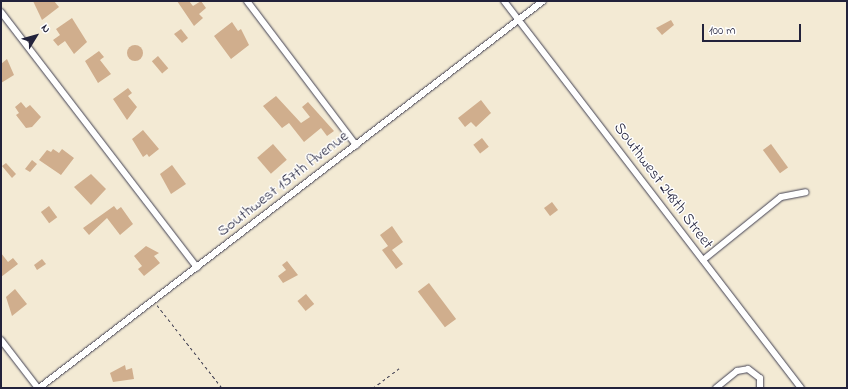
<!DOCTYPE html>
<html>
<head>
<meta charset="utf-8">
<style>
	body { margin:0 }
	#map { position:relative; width:848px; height:389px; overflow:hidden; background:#f3ead4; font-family:"Indie Flower",sans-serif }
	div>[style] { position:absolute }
	.building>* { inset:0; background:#d0ae8d; transform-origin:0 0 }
	.round { border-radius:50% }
	.path>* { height:1px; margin-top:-0.5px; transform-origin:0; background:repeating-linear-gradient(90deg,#414052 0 3px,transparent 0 6px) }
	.roads { filter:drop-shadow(0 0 1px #414052) drop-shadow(0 0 1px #414052) }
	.minor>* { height:6px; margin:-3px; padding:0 3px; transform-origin:3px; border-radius:3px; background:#fff }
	span { translate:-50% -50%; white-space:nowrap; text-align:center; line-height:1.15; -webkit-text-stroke:3px #fff; paint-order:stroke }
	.street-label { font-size:16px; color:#22223b }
	.frame { position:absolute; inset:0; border:2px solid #22223b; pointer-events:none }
	.north { position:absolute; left:16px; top:16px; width:40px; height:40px; -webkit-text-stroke:3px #fff; paint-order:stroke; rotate:53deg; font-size:11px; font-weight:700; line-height:16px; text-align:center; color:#22223b }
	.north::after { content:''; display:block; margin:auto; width:14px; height:18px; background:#22223b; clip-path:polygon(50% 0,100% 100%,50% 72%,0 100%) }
	.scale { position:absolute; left:702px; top:24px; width:99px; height:18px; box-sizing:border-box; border:2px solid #22223b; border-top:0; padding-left:5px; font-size:12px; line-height:14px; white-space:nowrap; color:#22223b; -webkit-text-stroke:3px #fff; paint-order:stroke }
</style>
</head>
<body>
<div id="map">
	<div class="building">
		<div style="clip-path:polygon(33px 1px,54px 1px,59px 7px,42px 20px)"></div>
		<div style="clip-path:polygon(177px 1px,189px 1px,193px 6px,201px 1px,206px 8px,199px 14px,203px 18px,194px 26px)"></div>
		<div style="clip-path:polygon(72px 18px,87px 42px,74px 54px,65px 41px,58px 46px,53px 40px,60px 35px,56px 29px)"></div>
		<div style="clip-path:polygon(671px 20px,674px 25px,662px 35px,656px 28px)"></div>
		<div style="clip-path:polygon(232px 22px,238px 31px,241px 29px,249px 45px,231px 59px,214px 36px)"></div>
		<div style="clip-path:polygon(181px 29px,188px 38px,182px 43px,174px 34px)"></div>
		<div class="round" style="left:127px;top:45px;width:16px;height:16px"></div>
		<div style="clip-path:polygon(99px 51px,104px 57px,100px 60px,111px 74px,98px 83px,85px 61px)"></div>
		<div style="left:158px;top:56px;width:16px;height:8px;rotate:50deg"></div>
		<div style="clip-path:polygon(7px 59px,14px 75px,1px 83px,1px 64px)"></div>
		<div style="clip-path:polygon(128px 88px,132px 93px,128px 96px,137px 107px,127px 120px,113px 99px)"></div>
		<div style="clip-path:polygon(276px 96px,301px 123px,310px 117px,302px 107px,308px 102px,334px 131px,327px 136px,321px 128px,304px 142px,289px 123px,282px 128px,263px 106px)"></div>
		<div style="clip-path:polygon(481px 100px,491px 113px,476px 127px,471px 122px,465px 127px,458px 118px)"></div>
		<div style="clip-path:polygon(21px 102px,26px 108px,30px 105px,41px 117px,32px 127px,26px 128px,16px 115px,19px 113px,15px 107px)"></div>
		<div style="clip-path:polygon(143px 130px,159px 149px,149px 157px,147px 154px,143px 157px,132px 139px)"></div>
		<div style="left:482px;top:138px;width:11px;height:11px;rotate:52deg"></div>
		<div style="left:273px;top:144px;width:21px;height:21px;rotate:49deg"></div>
		<div style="left:771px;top:144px;width:29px;height:10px;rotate:54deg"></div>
		<div style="clip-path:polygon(53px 149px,59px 153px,62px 149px,74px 158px,61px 175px,39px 160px,47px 150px,51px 152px)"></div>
		<div style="clip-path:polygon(32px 160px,37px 164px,30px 172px,25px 169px)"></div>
		<div style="clip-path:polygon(6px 163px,16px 174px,12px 178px,2px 166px)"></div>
		<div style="clip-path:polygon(172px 165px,186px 184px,171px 194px,160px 174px)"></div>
		<div style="clip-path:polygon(91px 174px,106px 189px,91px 205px,74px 187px)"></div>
		<div style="left:552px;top:202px;width:10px;height:10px;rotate:53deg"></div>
		<div style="left:49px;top:206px;width:14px;height:10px;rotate:54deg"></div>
		<div style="clip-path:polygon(114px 206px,117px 210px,121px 207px,133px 224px,120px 235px,107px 218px,89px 235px,83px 228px)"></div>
		<div style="clip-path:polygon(392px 226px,403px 242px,392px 250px,403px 264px,396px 269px,382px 250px,388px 246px,380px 235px)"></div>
		<div style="clip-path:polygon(146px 246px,159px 253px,154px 256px,160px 263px,144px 276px,138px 269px,142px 266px,134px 256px)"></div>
		<div style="clip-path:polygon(1px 253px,8px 262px,13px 258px,18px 264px,1px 277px)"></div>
		<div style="clip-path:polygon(42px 259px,46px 264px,37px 270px,34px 265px)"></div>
		<div style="clip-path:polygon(287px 261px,298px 275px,283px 283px,278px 276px,286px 270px,282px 265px)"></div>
		<div style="left:429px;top:283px;width:45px;height:14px;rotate:53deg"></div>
		<div style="clip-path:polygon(15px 289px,27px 304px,12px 316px,6px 297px)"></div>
		<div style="left:306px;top:294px;width:13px;height:11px;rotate:51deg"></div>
		<div style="clip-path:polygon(125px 365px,126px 370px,132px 368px,134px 379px,113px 382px,110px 373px)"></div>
	</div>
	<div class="path">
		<div style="left:157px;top:305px;width:105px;rotate:51.9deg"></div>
		<div style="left:373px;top:388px;width:35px;rotate:-37deg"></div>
	</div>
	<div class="roads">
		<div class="minor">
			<div style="left:247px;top:1px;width:181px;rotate:52.9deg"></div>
			<div style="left:504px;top:1px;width:488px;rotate:52.5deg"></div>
			<div style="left:1px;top:12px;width:322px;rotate:52.5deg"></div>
			<div style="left:703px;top:260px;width:100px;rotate:-38.9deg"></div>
			<div style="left:781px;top:197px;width:25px;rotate:-11deg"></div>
			<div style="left:1px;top:340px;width:61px;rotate:52.4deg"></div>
			<div style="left:39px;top:388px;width:635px;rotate:-37.52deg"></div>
			<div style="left:716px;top:388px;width:27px;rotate:-39deg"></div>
			<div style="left:737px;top:371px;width:11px;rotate:-10deg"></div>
			<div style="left:748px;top:369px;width:15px;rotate:37deg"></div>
			<div style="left:760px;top:378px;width:10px;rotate:90deg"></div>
		</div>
	</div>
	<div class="street-label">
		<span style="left:283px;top:184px;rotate:-38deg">Southwest 157th Avenue</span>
		<span style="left:663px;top:186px;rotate:53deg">Southwest 248th Street</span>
	</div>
	<div class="frame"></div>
	<div class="north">N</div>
	<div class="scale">100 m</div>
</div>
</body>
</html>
